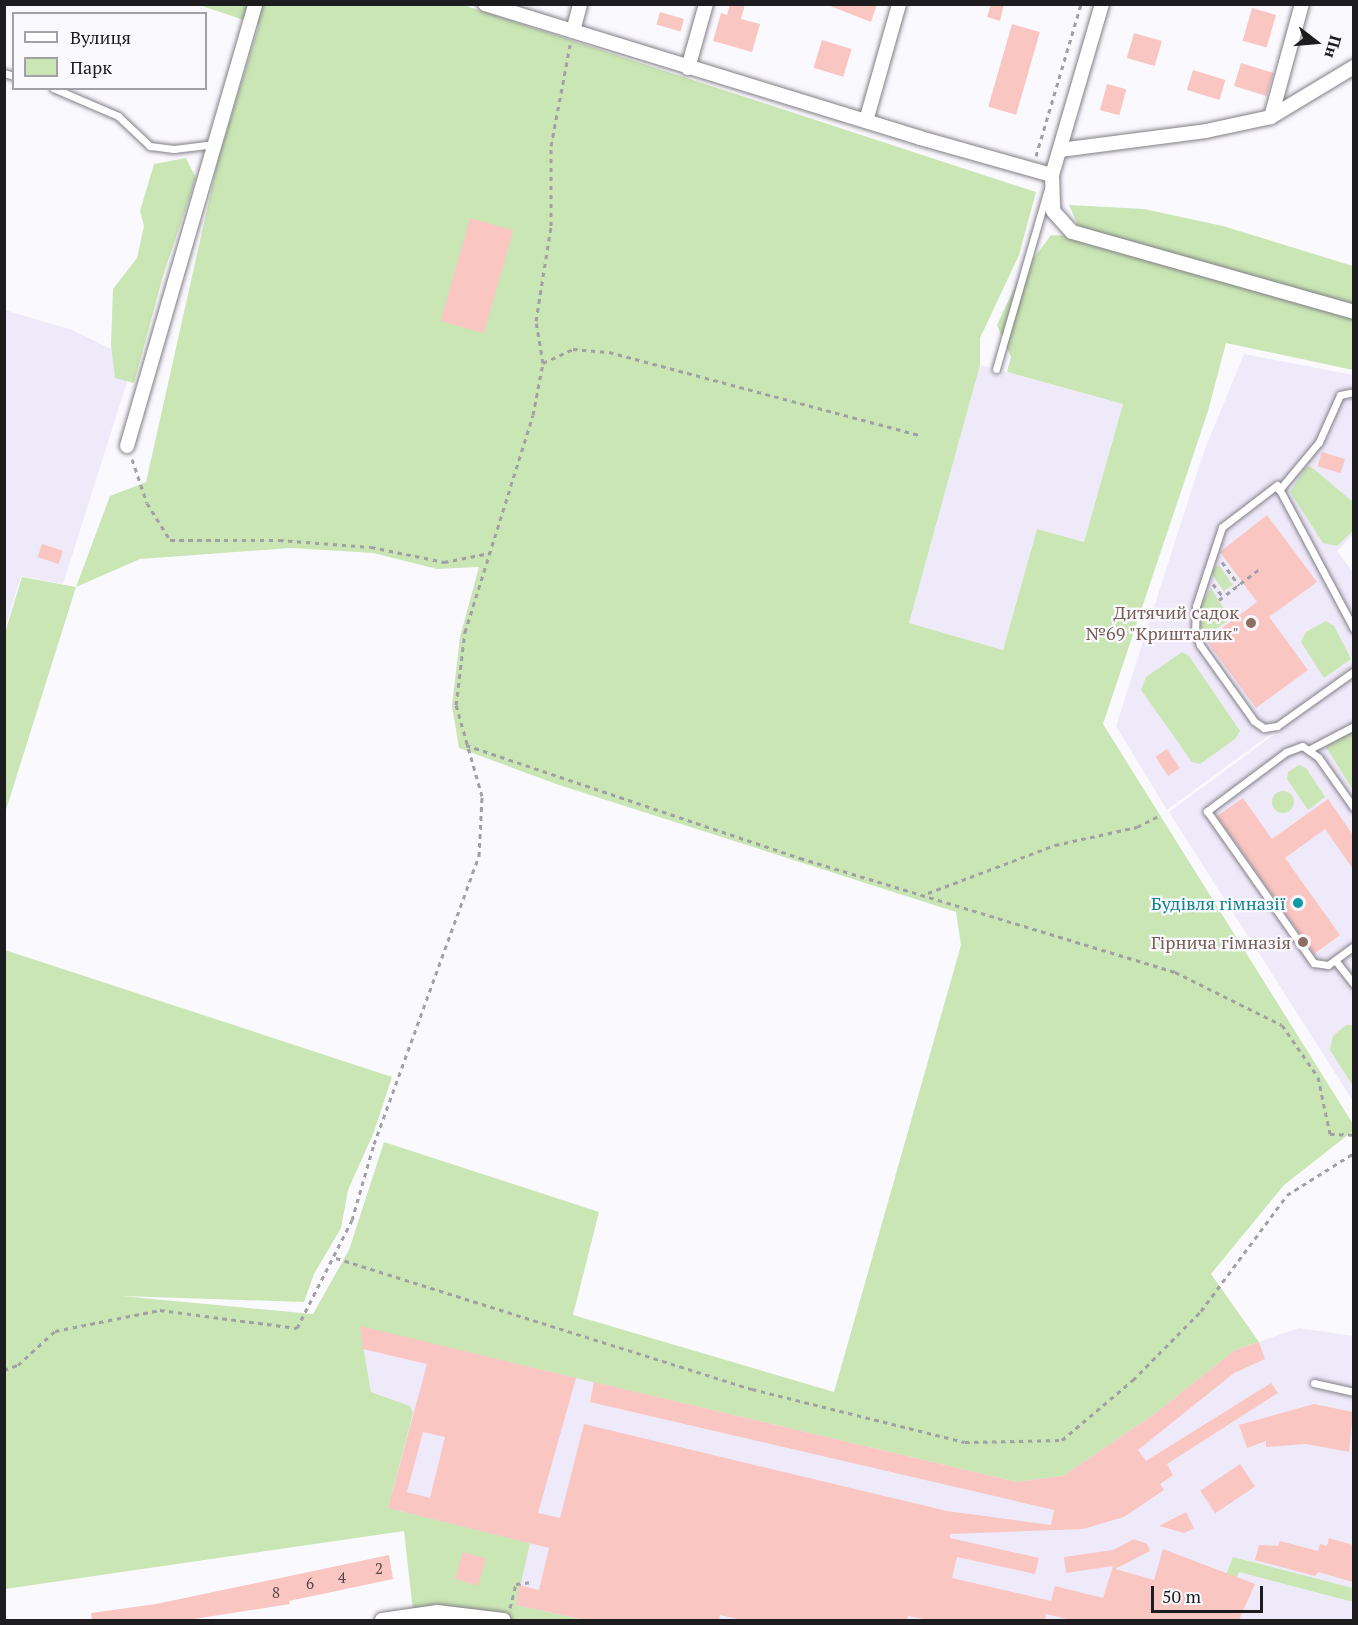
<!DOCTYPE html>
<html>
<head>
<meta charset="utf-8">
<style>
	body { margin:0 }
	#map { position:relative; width:1358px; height:1625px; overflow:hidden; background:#faf9fe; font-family:"PT Serif",serif }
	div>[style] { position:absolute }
	.built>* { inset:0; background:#efeafa }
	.green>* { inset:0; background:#cae6b4; transform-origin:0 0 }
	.round { border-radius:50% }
	.building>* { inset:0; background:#fac6c2; transform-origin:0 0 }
	.path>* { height:3px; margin-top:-1.5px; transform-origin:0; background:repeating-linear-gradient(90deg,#a1a0a4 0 4.5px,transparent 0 9px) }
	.roads { filter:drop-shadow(0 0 2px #817f86) drop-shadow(0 0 2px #817f86) }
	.service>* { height:7px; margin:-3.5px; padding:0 3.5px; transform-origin:3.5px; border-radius:3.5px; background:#fff }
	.minor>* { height:14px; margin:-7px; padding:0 7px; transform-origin:7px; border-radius:7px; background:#fff }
	.dots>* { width:16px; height:16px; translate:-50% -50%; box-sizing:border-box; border:3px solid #faf9fe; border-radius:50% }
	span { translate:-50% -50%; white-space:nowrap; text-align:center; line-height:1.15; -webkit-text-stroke:4.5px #faf9fe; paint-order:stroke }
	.number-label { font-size:15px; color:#544648 }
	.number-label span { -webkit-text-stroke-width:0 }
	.education-label { font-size:18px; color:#785e54 }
	.right { translate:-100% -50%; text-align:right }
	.culture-label { font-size:18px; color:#0d838f }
	.frame { position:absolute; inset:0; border:6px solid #1d1c1f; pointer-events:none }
	.legend { position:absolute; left:12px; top:12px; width:195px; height:78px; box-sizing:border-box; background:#faf9fe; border:2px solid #a2a1a5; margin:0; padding:8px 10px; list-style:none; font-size:18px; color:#1d1c1f }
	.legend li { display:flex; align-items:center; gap:12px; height:30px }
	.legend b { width:30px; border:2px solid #a2a1a5 }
	.north { position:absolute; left:1286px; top:12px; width:60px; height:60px; -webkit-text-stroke:4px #faf9fe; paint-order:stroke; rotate:106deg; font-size:16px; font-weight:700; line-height:24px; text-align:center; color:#1d1c1f }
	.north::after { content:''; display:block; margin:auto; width:21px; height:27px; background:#1d1c1f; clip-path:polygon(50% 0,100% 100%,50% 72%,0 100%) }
	.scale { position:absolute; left:1151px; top:1586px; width:112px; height:27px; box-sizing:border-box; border:3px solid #1d1c1f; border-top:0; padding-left:8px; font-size:18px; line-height:21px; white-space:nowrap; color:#1d1c1f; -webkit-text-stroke:4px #faf9fe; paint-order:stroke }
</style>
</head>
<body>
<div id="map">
	<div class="built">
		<div style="clip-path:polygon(5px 310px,72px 330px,134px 360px,63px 584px,21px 576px,5px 629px)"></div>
		<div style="clip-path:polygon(1244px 354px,1353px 375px,1353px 535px,1337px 551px,1353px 572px,1353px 674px,1167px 810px,1116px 726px,1203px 454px)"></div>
		<div style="clip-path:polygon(980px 365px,1123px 404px,1084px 542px,1037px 529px,1003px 650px,909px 623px)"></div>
		<div style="clip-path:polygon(1353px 676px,1353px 1101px,1169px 812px)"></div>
		<div style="clip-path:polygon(360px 1326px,1017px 1482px,1235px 1350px,1299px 1328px,1353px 1336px,1353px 1588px,1233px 1557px,1208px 1620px,585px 1620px,516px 1605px,519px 1585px,388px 1508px,410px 1406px,371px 1392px)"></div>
		<div style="clip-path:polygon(1239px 1572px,1353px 1602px,1353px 1620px,1219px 1620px)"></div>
	</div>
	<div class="green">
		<div style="clip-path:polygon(199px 5px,463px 5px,1036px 192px,1019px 255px,980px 338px,980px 365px,909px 623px,1003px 650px,1037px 529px,1084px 542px,1123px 404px,1007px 372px,1011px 357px,997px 325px,1019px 278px,1051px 235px,1083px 237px,1069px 205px,1144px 209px,1223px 226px,1353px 266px,1353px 370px,1226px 343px,1208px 411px,1103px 724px,1353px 1124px,1353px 1131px,1284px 1185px,1211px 1274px,1259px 1342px,1235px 1350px,1157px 1412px,1063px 1476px,1017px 1482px,360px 1327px,371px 1392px,410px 1406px,413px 1413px,388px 1508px,530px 1543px,516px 1605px,585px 1620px,414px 1620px,404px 1531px,5px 1589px,5px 950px,392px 1077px,374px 1132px,348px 1190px,341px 1228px,314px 1274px,304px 1302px,121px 1296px,313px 1314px,349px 1250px,384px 1142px,599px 1212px,573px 1315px,834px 1392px,961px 945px,956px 912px,559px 785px,459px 748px,452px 706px,460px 637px,479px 567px,437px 569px,373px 553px,291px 548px,140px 559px,76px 587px,5px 813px,5px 633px,22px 577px,76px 587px,110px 496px,146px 482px,219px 156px,259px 25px)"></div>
		<div style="clip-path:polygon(186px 158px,196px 178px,163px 276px,134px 383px,115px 378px,111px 345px,113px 289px,137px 258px,144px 226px,140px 211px,154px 164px)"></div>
		<div style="clip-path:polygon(1310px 466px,1353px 502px,1353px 531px,1337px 546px,1323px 543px,1290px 492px,1305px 468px)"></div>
		<div style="left:1219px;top:565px;width:24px;height:11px;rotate:55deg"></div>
		<div style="clip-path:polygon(1211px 588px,1230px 619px,1202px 639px,1199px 609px)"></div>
		<div style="clip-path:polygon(1326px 621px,1334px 626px,1351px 659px,1324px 678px,1301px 642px,1306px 632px)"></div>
		<div style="clip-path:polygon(1182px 652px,1189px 656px,1240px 731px,1235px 739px,1200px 764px,1192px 762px,1141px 690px,1146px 677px)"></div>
		<div style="clip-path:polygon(1353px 730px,1353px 790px,1326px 747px)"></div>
		<div style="clip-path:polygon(1299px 765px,1306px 768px,1325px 797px,1308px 810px,1287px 779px,1288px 772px)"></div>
		<div class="round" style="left:1272px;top:791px;width:22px;height:22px"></div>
		<div style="clip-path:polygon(1346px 1025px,1353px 1025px,1353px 1086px,1330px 1050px,1333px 1036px)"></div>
		<div style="clip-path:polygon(1233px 1557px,1353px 1588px,1353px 1602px,1239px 1572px,1219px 1620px,1208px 1620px)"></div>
	</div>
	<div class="building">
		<div style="clip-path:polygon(730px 4px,745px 4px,741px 19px,760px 24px,752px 52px,713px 41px,721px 13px,727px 15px)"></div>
		<div style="clip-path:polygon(825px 4px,877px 4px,871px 22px)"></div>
		<div style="clip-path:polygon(991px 4px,1004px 4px,1000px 21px,987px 17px)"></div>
		<div style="left:1252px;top:8px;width:25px;height:34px;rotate:16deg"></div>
		<div style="left:660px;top:12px;width:25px;height:13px;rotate:16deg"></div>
		<div style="left:1012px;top:24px;width:29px;height:86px;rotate:16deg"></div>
		<div style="left:1134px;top:33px;width:29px;height:26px;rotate:16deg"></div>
		<div style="left:822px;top:40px;width:31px;height:29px;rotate:17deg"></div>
		<div style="left:1241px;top:63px;width:34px;height:24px;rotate:17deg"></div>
		<div style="left:1193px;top:70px;width:34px;height:21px;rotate:17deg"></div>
		<div style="left:1107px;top:84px;width:20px;height:27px;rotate:15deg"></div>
		<div style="left:470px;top:218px;width:45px;height:107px;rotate:16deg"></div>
		<div style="left:1322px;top:452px;width:24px;height:15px;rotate:17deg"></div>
		<div style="clip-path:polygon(1267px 515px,1317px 582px,1269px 617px,1308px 670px,1256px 708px,1206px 640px,1257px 602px,1220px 552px)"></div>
		<div style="left:42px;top:544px;width:22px;height:14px;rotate:18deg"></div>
		<div style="left:1167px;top:749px;width:23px;height:14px;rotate:56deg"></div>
		<div style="clip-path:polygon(1243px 798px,1272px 839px,1328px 799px,1353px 835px,1353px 869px,1325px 829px,1285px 858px,1340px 935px,1314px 954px,1217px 816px)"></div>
		<div style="clip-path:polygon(evenodd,360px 1326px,576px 1378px,538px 1513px,560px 1518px,584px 1424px,947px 1511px,1051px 1525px,1054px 1510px,590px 1402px,594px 1382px,1017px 1482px,1063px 1476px,1157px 1412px,1235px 1350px,1259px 1342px,1265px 1359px,1234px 1373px,1138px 1450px,1146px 1461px,1271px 1383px,1278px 1393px,1167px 1464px,1173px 1475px,1160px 1484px,1164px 1490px,1124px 1517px,1083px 1529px,950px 1534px,950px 1538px,1039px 1558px,1035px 1574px,957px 1557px,952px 1578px,1051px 1601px,1055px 1586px,1103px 1598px,1113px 1566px,1066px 1573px,1064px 1557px,1113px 1550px,1134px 1539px,1147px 1544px,1150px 1551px,1115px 1569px,1154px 1580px,1163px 1549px,1255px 1584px,1239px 1620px,1071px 1620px,1046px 1614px,1045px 1620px,929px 1620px,908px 1616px,908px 1620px,743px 1620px,720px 1615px,719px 1620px,585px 1620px,516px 1605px,519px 1585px,539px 1590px,549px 1548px,388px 1508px,427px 1364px,363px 1349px,360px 1326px,423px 1432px,445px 1437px,430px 1498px,407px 1492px,423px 1432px)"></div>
		<div style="clip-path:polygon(1314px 1404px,1353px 1412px,1349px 1452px,1306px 1444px,1266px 1447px,1266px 1441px,1247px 1448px,1239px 1425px)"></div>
		<div style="left:1240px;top:1464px;width:27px;height:48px;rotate:56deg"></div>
		<div style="clip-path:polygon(1186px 1512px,1194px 1528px,1184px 1533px,1159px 1526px)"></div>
		<div style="clip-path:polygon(1329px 1538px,1353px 1545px,1353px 1582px,1318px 1572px,1315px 1576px,1255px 1560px,1259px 1545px,1278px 1546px,1280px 1541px,1318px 1551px,1320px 1544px,1327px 1546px)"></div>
		<div style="left:463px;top:1552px;width:24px;height:28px;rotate:17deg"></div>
		<div style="clip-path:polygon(389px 1555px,393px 1579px,289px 1601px,290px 1604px,188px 1620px,92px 1620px,91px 1613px,156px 1604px)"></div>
	</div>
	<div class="path">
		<div style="left:1036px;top:156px;width:159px;rotate:-73.5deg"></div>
		<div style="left:543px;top:363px;width:33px;rotate:-25deg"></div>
		<div style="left:573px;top:349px;width:36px;rotate:5deg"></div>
		<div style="left:609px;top:352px;width:320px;rotate:15deg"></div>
		<div style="left:132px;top:459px;width:46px;rotate:71.2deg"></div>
		<div style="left:147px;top:503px;width:44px;rotate:58.1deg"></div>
		<div style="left:170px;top:540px;width:109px"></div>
		<div style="left:279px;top:540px;width:92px;rotate:4.4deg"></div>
		<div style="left:371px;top:547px;width:75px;rotate:11.6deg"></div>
		<div style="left:444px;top:562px;width:47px;rotate:-11.1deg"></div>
		<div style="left:1222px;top:562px;width:29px;rotate:54deg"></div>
		<div style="left:1213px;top:584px;width:16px;rotate:52deg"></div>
		<div style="left:1219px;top:600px;width:54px;rotate:-37.5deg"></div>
		<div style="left:466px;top:745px;width:353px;rotate:18.7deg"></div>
		<div style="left:800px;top:858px;width:392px;rotate:16.9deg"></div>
		<div style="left:1175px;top:972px;width:119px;rotate:26.4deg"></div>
		<div style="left:1282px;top:1025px;width:63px;rotate:55.3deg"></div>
		<div style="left:1318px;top:1077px;width:58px;rotate:78.1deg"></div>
		<div style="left:1330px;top:1134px;width:24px;rotate:2deg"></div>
		<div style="left:928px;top:893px;width:136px;rotate:-20.7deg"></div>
		<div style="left:1055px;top:845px;width:84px;rotate:-12.4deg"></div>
		<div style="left:1137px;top:827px;width:27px;rotate:-27deg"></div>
		<div style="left:336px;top:1258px;width:436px;rotate:17.5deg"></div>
		<div style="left:752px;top:1389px;width:219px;rotate:14deg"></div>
		<div style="left:965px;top:1442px;width:97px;rotate:-1.2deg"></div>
		<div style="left:1062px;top:1440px;width:93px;rotate:-40.2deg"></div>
		<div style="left:1133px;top:1380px;width:97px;rotate:-45.4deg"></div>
		<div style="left:1201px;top:1311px;width:144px;rotate:-53.4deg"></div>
		<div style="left:1287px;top:1195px;width:79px;rotate:-32.1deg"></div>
		<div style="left:4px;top:1370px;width:15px;rotate:-20deg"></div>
		<div style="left:18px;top:1365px;width:50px;rotate:-42.6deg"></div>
		<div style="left:55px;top:1331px;width:107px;rotate:-11.3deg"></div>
		<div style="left:160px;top:1310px;width:138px;rotate:7.5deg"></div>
		<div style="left:297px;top:1328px;width:121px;rotate:-63deg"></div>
		<div style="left:352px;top:1220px;width:79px;rotate:-73.9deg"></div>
		<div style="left:374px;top:1144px;width:307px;rotate:-70deg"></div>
		<div style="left:479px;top:856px;width:60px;rotate:-87.1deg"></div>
		<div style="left:482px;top:796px;width:95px;rotate:-105.9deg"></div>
		<div style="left:456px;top:705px;width:74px;rotate:-83deg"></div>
		<div style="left:465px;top:632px;width:227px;rotate:-72.6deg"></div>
		<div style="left:533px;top:415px;width:53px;rotate:-79.1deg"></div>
		<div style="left:543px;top:363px;width:43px;rotate:-99.5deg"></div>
		<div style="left:536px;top:321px;width:96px;rotate:-81deg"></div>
		<div style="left:551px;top:226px;width:80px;rotate:-90deg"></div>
		<div style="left:551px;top:146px;width:103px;rotate:-79.3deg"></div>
		<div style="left:510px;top:1608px;width:25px;rotate:-76deg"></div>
		<div style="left:516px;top:1584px;width:16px;rotate:-7deg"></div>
	</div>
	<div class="roads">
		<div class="service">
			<div style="left:4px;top:73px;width:10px;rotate:17deg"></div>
			<div style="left:53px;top:88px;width:71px;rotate:23.3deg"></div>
			<div style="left:118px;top:116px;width:44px;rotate:43.2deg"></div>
			<div style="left:150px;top:146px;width:24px;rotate:7deg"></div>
			<div style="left:174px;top:149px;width:39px;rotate:-7deg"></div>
			<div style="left:996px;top:369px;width:187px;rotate:-73.9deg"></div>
			<div style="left:1279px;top:490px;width:62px;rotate:-50.2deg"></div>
			<div style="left:1319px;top:442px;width:51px;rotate:-65.9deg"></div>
			<div style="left:1340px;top:395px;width:14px;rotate:-12deg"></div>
			<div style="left:1354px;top:629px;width:163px;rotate:-118.1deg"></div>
			<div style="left:1277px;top:485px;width:69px;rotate:142.6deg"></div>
			<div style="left:1222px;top:527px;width:83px;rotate:108.2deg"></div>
			<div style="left:1196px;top:606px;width:23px;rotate:92deg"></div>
			<div style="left:1195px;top:629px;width:17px;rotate:73deg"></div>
			<div style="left:1200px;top:645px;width:93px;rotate:54.6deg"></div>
			<div style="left:1254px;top:721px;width:12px;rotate:35deg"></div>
			<div style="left:1264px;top:728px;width:13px;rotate:-9deg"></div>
			<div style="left:1277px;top:726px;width:95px;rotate:-35.5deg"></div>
			<div style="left:1310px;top:749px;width:50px;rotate:-27.6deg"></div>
			<div style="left:1354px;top:808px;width:62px;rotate:-125.2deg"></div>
			<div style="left:1318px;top:757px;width:19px;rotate:-145deg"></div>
			<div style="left:1302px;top:746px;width:17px;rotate:159deg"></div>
			<div style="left:1286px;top:752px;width:99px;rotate:143.2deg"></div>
			<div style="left:1207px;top:811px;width:186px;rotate:54.9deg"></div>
			<div style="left:1314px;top:963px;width:14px;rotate:8deg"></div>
			<div style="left:1328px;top:965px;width:32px;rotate:-36deg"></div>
			<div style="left:1335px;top:960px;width:31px;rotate:52deg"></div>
			<div style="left:1314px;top:1383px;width:41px;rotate:12.7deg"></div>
		</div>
		<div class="minor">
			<div style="left:485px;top:4px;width:455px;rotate:17.1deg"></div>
			<div style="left:920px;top:138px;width:137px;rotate:15.7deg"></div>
			<div style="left:1102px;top:4px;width:178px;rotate:106.3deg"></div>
			<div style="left:1052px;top:175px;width:36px;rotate:88deg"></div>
			<div style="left:1053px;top:211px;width:28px;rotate:48deg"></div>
			<div style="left:1072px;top:232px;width:293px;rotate:15.8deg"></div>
			<div style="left:573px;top:31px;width:28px;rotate:-75deg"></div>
			<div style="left:688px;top:68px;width:66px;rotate:-74.3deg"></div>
			<div style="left:1271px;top:117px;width:117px;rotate:-74.7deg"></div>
			<div style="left:866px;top:121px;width:122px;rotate:-74.2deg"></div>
			<div style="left:1060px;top:150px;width:147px;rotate:-7.4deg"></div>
			<div style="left:1206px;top:131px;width:66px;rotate:-12.2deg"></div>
			<div style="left:1271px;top:117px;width:97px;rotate:-31.1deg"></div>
			<div style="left:127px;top:446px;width:460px;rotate:-73.8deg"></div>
			<div style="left:382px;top:1620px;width:56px;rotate:-8.3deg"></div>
			<div style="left:437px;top:1612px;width:67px;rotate:6.8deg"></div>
		</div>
	</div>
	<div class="dots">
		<div style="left:1251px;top:623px;background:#8d6e63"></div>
		<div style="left:1298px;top:903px;background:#0f9aa8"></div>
		<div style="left:1303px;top:942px;background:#8d6e63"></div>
	</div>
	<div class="number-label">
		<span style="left:379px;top:1569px">2</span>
		<span style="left:342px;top:1578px">4</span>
		<span style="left:310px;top:1584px">6</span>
		<span style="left:276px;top:1593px">8</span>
	</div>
	<div class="education-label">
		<span class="right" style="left:1239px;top:623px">Дитячий садок<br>№69 "Кришталик"</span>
		<span class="right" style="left:1291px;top:942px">Гірнича гімназія</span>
	</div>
	<div class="culture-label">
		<span class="right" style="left:1286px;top:903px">Будівля гімназії</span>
	</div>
	<div class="frame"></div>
	<ul class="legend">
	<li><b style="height:8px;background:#fff"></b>Вулиця</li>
	<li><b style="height:16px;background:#cae6b4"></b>Парк</li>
	</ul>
	<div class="north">Пн</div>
	<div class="scale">50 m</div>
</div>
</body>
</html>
